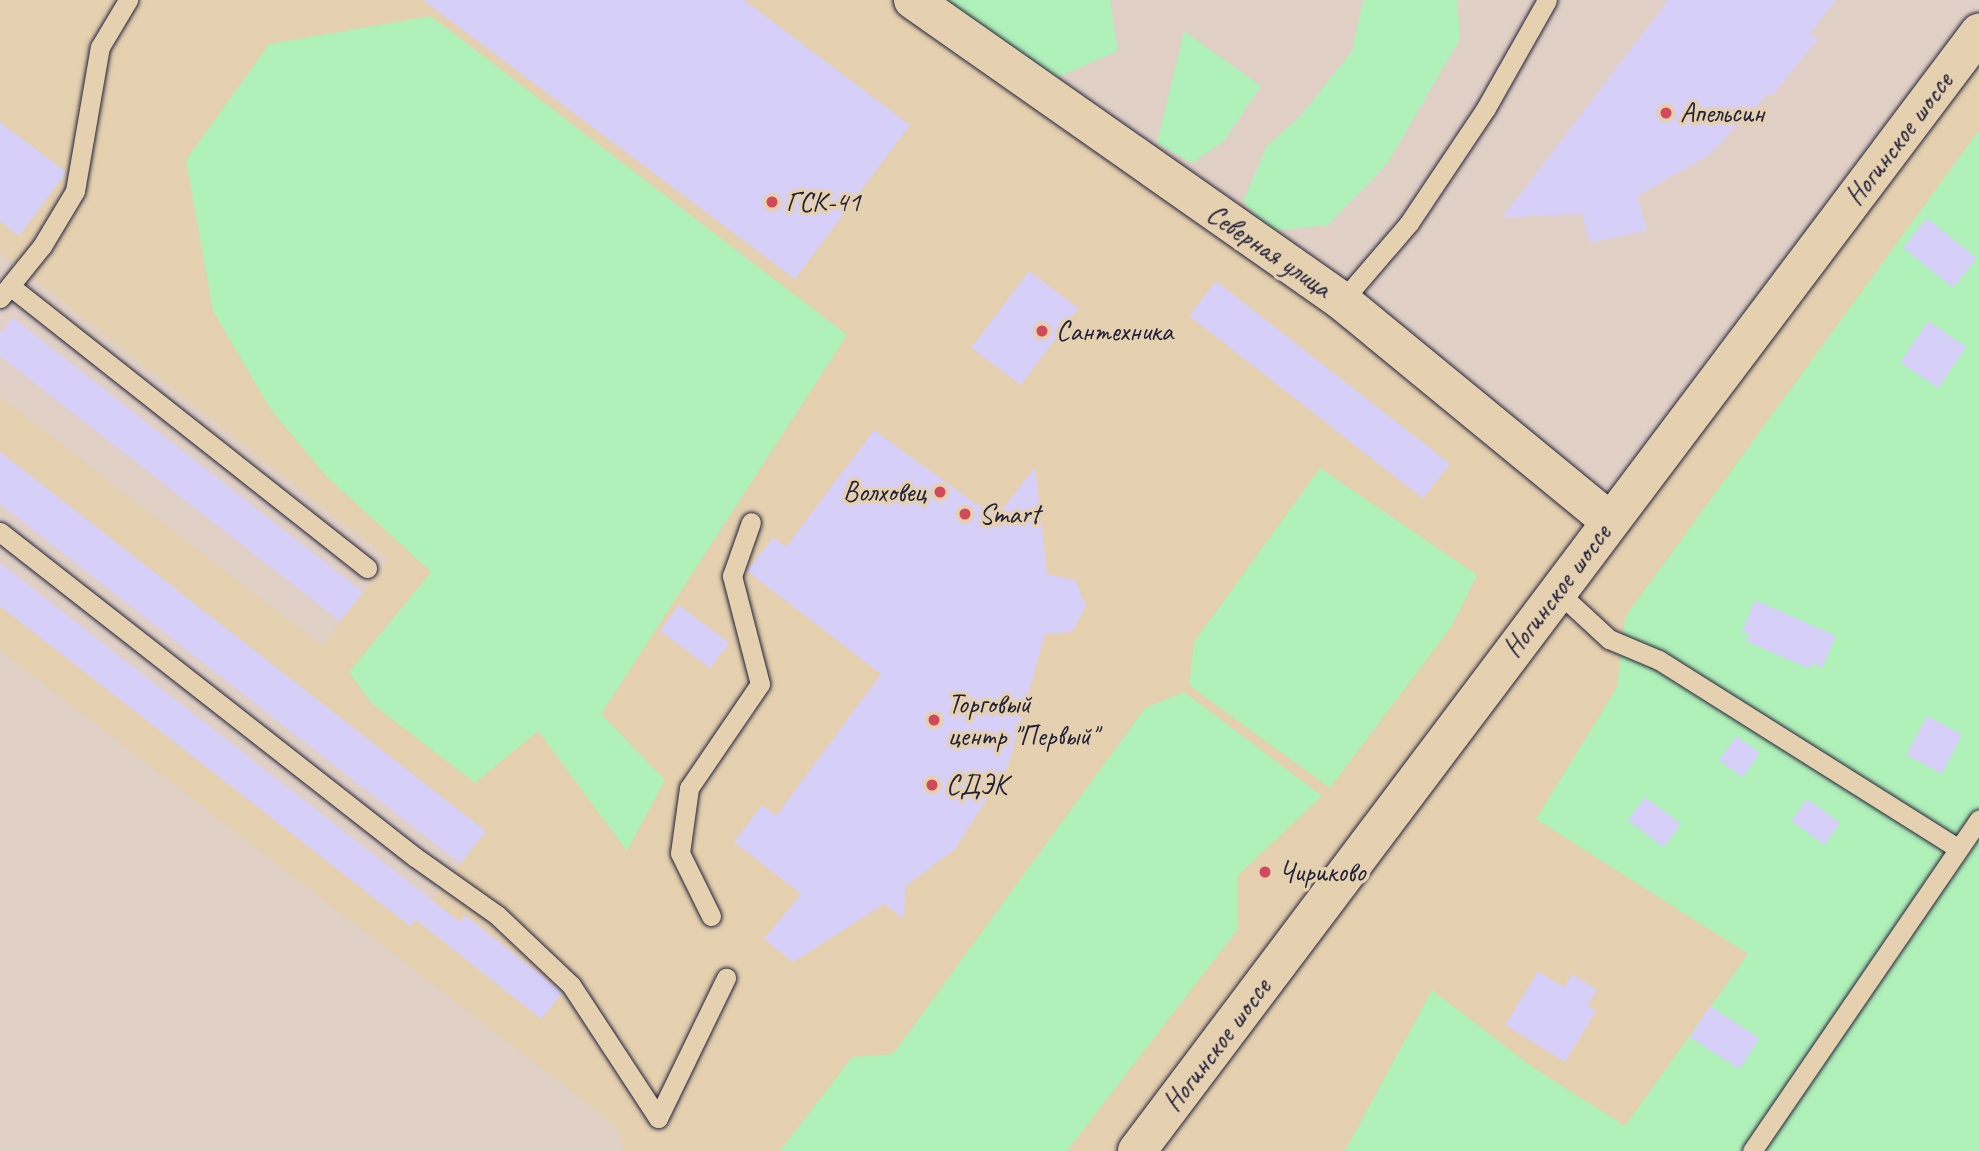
<!DOCTYPE html>
<html>
<head>
<meta charset="utf-8">
<style>
	body { margin:0 }
	#map { position:relative; width:1979px; height:1151px; overflow:hidden; background:#e5d0af; font-family:Caveat,sans-serif }
	div>[style] { position:absolute }
	.built>* { inset:0; background:#e0d0c5 }
	.green>* { inset:0; background:#b0f0b9 }
	.building>* { inset:0; background:#d6d0f9; transform-origin:0 0 }
	.roads { filter:drop-shadow(0 0 2px #22223b) drop-shadow(0 0 2px #22223b) }
	.service>* { height:19px; margin:-9.5px; padding:0 9.5px; transform-origin:9.5px; border-radius:9.5px; background:#e5d0af }
	.secondary>* { height:38px; margin:-19px; padding:0 19px; transform-origin:19px; border-radius:19px; background:#e5d0af }
	.trunk>* { height:38px; margin:-19px; padding:0 19px; transform-origin:19px; border-radius:19px; background:#e5d0af }
	.dots>* { width:19px; height:19px; translate:-50% -50%; box-sizing:border-box; border:4px solid #e5d0af; border-radius:50% }
	span { translate:-50% -50%; white-space:nowrap; text-align:center; line-height:1.15; -webkit-text-stroke:7px #e5d0af; paint-order:stroke }
	.poi-label { font-size:28px; color:#22223b }
	.left { translate:0 -50%; text-align:left }
	.right { translate:-100% -50%; text-align:right }
	.street-label { font-size:28px; color:#22223b }
</style>
</head>
<body>
<div id="map">
	<div class="built">
		<div style="clip-path:polygon(913px 0,1979px 0,1979px 31px,1610px 521px)"></div>
		<div style="clip-path:polygon(0 252px,389px 559px,322px 646px,0 397px)"></div>
		<div style="clip-path:polygon(0 451px,487px 831px,412px 926px,0 607px)"></div>
		<div style="clip-path:polygon(0 650px,604px 1116px,620px 1135px,624px 1151px,0 1151px)"></div>
	</div>
	<div class="green">
		<div style="clip-path:polygon(944px 0,1110px 0,1118px 51px,1058px 77px,947px 9px)"></div>
		<div style="clip-path:polygon(1363px 0,1457px 0,1460px 39px,1387px 164px,1328px 225px,1272px 231px,1243px 202px,1266px 147px,1301px 115px,1352px 51px)"></div>
		<div style="clip-path:polygon(431px 16px,847px 335px,601px 714px,665px 780px,627px 851px,538px 731px,475px 783px,371px 703px,349px 672px,431px 572px,327px 477px,271px 410px,213px 311px,186px 160px,269px 44px)"></div>
		<div style="clip-path:polygon(1184px 31px,1261px 86px,1224px 141px,1192px 163px,1157px 143px)"></div>
		<div style="clip-path:polygon(1979px 130px,1979px 1151px,1345px 1151px,1432px 990px,1531px 1066px,1625px 1126px,1748px 954px,1536px 819px,1617px 687px,1625px 617px)"></div>
		<div style="clip-path:polygon(1320px 468px,1477px 575px,1451px 627px,1330px 788px,1189px 685px,1194px 642px)"></div>
		<div style="clip-path:polygon(1184px 692px,1322px 796px,1237px 876px,1238px 929px,1067px 1151px,780px 1151px,852px 1057px,893px 1054px,1145px 708px)"></div>
	</div>
	<div class="building">
		<div style="clip-path:polygon(423px 0,744px 0,910px 125px,795px 279px)"></div>
		<div style="clip-path:polygon(1668px 0,1836px 0,1810px 33px,1817px 40px,1772px 96px,1768px 93px,1709px 155px,1637px 196px,1647px 230px,1590px 243px,1582px 214px,1503px 217px)"></div>
		<div style="clip-path:polygon(0 122px,66px 172px,19px 236px,0 221px)"></div>
		<div style="left:1927px;top:218px;width:64px;height:38px;rotate:39deg"></div>
		<div style="left:1029px;top:271px;width:62px;height:96px;rotate:37deg"></div>
		<div style="left:1216px;top:281px;width:297px;height:44px;rotate:38deg"></div>
		<div style="clip-path:polygon(13px 318px,363px 592px,340px 621px,0 356px,0 334px)"></div>
		<div style="left:1928px;top:321px;width:46px;height:50px;rotate:34deg"></div>
		<div style="clip-path:polygon(874px 430px,976px 504px,1002px 510px,1035px 467px,1047px 574px,1075px 580px,1086px 606px,1072px 632px,1045px 634px,1008px 766px,955px 849px,905px 887px,904px 919px,884px 904px,793px 962px,764px 939px,801px 894px,734px 842px,762px 805px,776px 816px,881px 674px,747px 571px,773px 537px,786px 547px)"></div>
		<div style="left:0;top:452px;width:616px;height:41px;rotate:38deg"></div>
		<div style="clip-path:polygon(0 563px,460px 922px,465px 915px,551px 983px,562px 993px,541px 1019px,415px 919px,410px 926px,0 606px)"></div>
		<div style="clip-path:polygon(1755px 600px,1836px 636px,1822px 668px,1812px 663px,1810px 669px,1746px 641px,1749px 634px,1742px 631px)"></div>
		<div style="left:679px;top:605px;width:63px;height:32px;rotate:37deg"></div>
		<div style="left:1927px;top:716px;width:40px;height:44px;rotate:28deg"></div>
		<div style="left:1736px;top:736px;width:29px;height:30px;rotate:35deg"></div>
		<div style="left:1645px;top:797px;width:45px;height:29px;rotate:37deg"></div>
		<div style="left:1807px;top:799px;width:41px;height:27px;rotate:36deg"></div>
		<div style="clip-path:polygon(1538px 971px,1564px 987px,1572px 974px,1597px 990px,1588px 1005px,1596px 1011px,1565px 1062px,1505px 1025px)"></div>
		<div style="left:1710px;top:1006px;width:59px;height:37px;rotate:33deg"></div>
	</div>
	<div class="roads">
		<div class="service">
			<div style="left:10px;top:286px;width:455px;rotate:38.3deg"></div>
			<div style="left:0;top:298px;width:67px;rotate:-51.1deg"></div>
			<div style="left:42px;top:246px;width:64px;rotate:-59deg"></div>
			<div style="left:75px;top:191px;width:146px;rotate:-80.2deg"></div>
			<div style="left:100px;top:47px;width:55px;rotate:-59.2deg"></div>
			<div style="left:1342px;top:301px;width:103px;rotate:-49.3deg"></div>
			<div style="left:1409px;top:223px;width:138px;rotate:-56.2deg"></div>
			<div style="left:1486px;top:108px;width:124px;rotate:-60.5deg"></div>
			<div style="left:0;top:532px;width:527px;rotate:38.07deg"></div>
			<div style="left:415px;top:857px;width:100px;rotate:35.3deg"></div>
			<div style="left:497px;top:915px;width:102px;rotate:43.4deg"></div>
			<div style="left:571px;top:985px;width:159px;rotate:56.8deg"></div>
			<div style="left:658px;top:1118px;width:156px;rotate:-64.1deg"></div>
			<div style="left:1557px;top:591px;width:71px;rotate:42.7deg"></div>
			<div style="left:1609px;top:639px;width:54px;rotate:22.8deg"></div>
			<div style="left:1659px;top:660px;width:353px;rotate:32.2deg"></div>
			<div style="left:711px;top:916px;width:70px;rotate:-116.2deg"></div>
			<div style="left:680px;top:853px;width:66px;rotate:-82.1deg"></div>
			<div style="left:689px;top:788px;width:126px;rotate:-55.7deg"></div>
			<div style="left:760px;top:684px;width:112px;rotate:-104.5deg"></div>
			<div style="left:732px;top:576px;width:57px;rotate:-70.6deg"></div>
			<div style="left:1752px;top:1151px;width:402px;rotate:-55.6deg"></div>
		</div>
		<div class="secondary">
			<div style="left:913px;top:0;width:524px;rotate:35.05deg"></div>
			<div style="left:1342px;top:301px;width:347px;rotate:39.4deg"></div>
		</div>
		<div class="trunk">
			<div style="left:1137px;top:1151px;width:1400px;rotate:-53.02deg"></div>
		</div>
	</div>
	<div class="dots">
		<div style="left:1666px;top:113px;background:#d1495b"></div>
		<div style="left:772px;top:202px;background:#d1495b"></div>
		<div style="left:1042px;top:331px;background:#d1495b"></div>
		<div style="left:940px;top:492px;background:#d1495b"></div>
		<div style="left:965px;top:514px;background:#d1495b"></div>
		<div style="left:934px;top:720px;background:#d1495b"></div>
		<div style="left:932px;top:785px;background:#d1495b"></div>
		<div style="left:1265px;top:872px;background:#d1495b"></div>
	</div>
	<div class="poi-label">
		<span class="left" style="left:1680px;top:113px">Апельсин</span>
		<span class="left" style="left:786px;top:202px">ГСК-41</span>
		<span class="left" style="left:1056px;top:331px">Сантехника</span>
		<span class="right" style="left:926px;top:492px">Волховец</span>
		<span class="left" style="left:979px;top:514px">Smart</span>
		<span class="left" style="left:948px;top:720px">Торговый<br>центр "Первый"</span>
		<span class="left" style="left:946px;top:785px">СДЭК</span>
		<span class="left" style="left:1279px;top:872px">Чириково</span>
	</div>
	<div class="street-label">
		<span style="left:1899px;top:139px;rotate:-53deg">Ногинское шоссе</span>
		<span style="left:1269px;top:251px;rotate:34deg">Северная улица</span>
		<span style="left:1557px;top:591px;rotate:-53deg">Ногинское шоссе</span>
		<span style="left:1217px;top:1045px;rotate:-53deg">Ногинское шоссе</span>
	</div>
</div>
</body>
</html>
